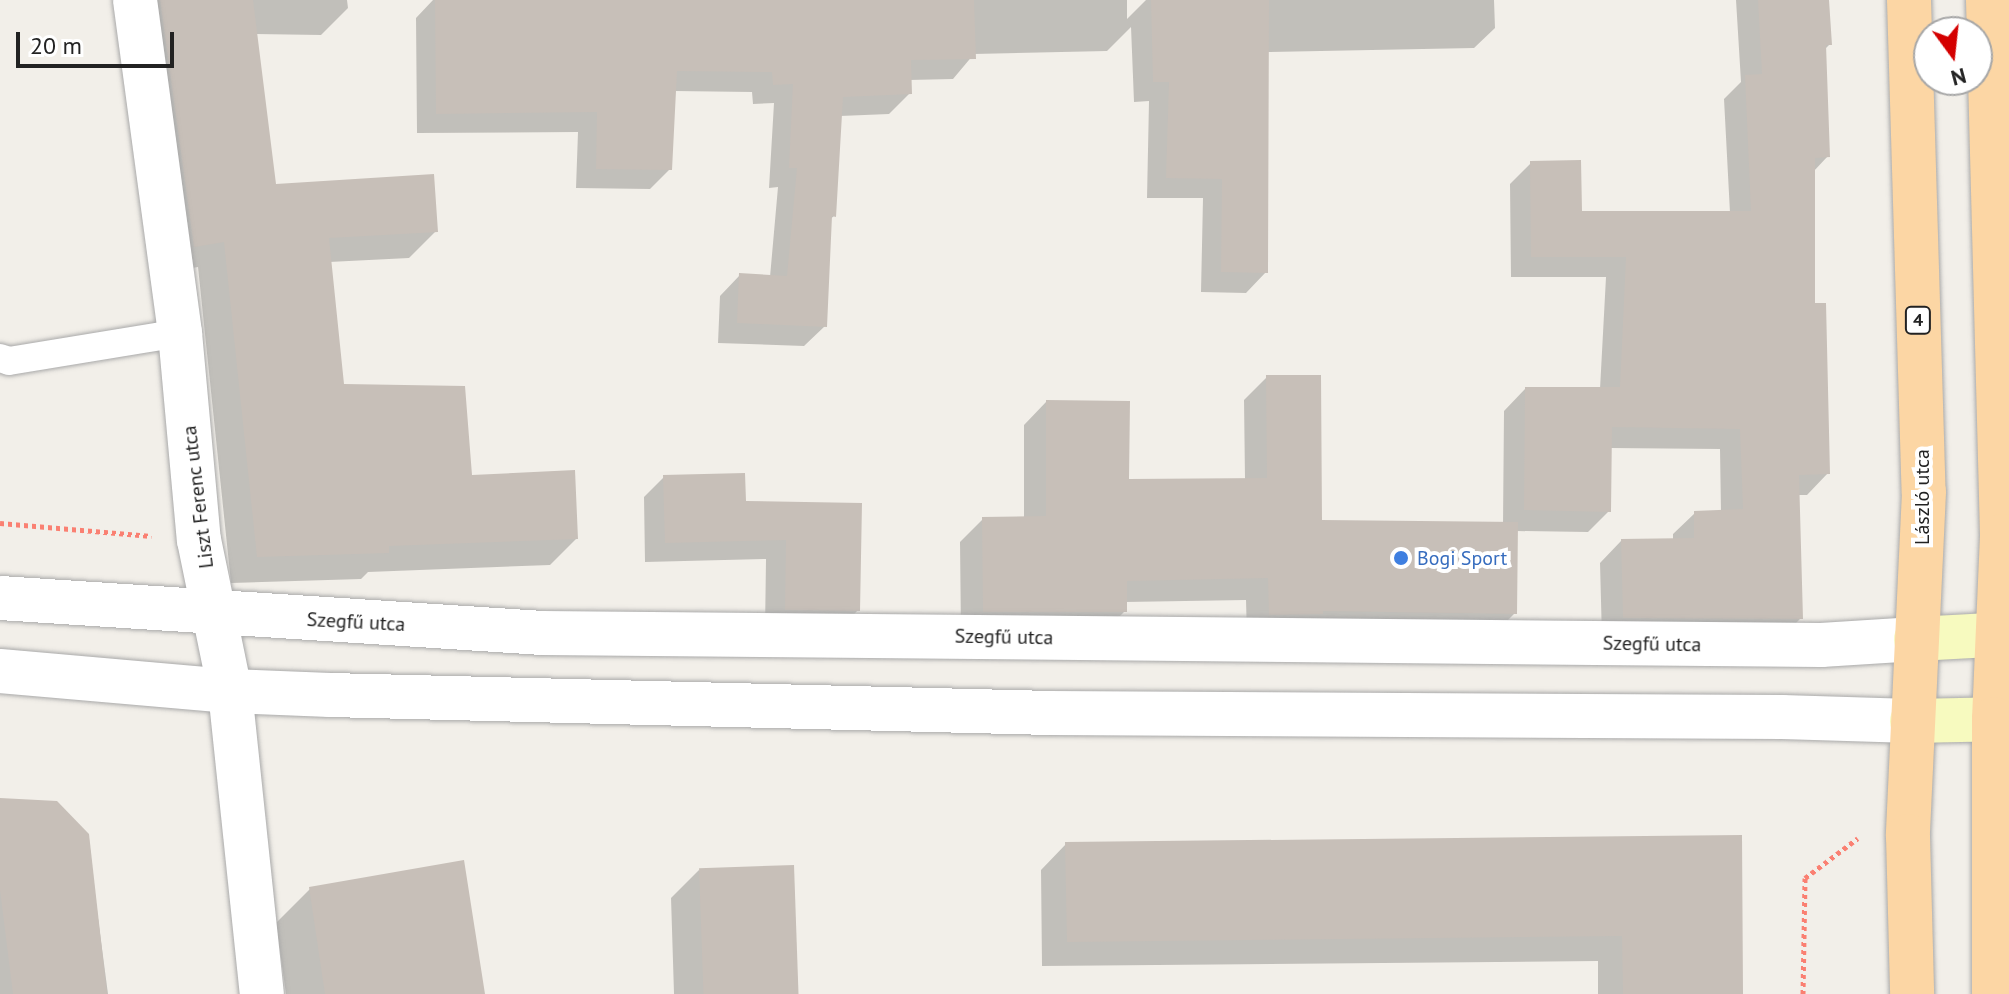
<!DOCTYPE html>
<html>
<head>
<meta charset="utf-8">
<style>
	body { margin:0 }
	#map { position:relative; width:2009px; height:994px; overflow:hidden; background:#f2efe9; font-family:"PT Sans",sans-serif }
	div>[style] { position:absolute }
	.shadow>* { inset:0; background:#0003 }
	.building>* { inset:0; background:#c7bfb8; transform-origin:0 0 }
	.path>* { height:5px; margin-top:-2.5px; transform-origin:0; background:repeating-linear-gradient(90deg,#fa8072 0 4px,transparent 0 8px) }
	.roads { filter:drop-shadow(0 0 2px #a9a9a9) drop-shadow(0 0 2px #a9a9a9) }
	.lane>* { height:28px; margin:-14px; padding:0 14px; transform-origin:14px; border-radius:14px; background:#fff }
	.street>* { height:44px; margin:-22px; padding:0 22px; transform-origin:22px; border-radius:22px; background:#fff }
	.secondary>* { height:44px; margin:-22px; padding:0 22px; transform-origin:22px; border-radius:22px; background:#f7fabf }
	.primary>* { height:44px; margin:-22px; padding:0 22px; transform-origin:22px; border-radius:22px; background:#fcd6a4 }
	.dots>* { width:22px; height:22px; translate:-50% -50%; box-sizing:border-box; border:4px solid #fff; border-radius:50% }
	span { translate:-50% -50%; white-space:nowrap; text-align:center; line-height:1.15; -webkit-text-stroke:8px #fff; paint-order:stroke }
	.shield-label span { padding:2px 6px; background:#fff; border:2px solid; border-radius:6px; -webkit-text-stroke-width:0 }
	.shield-label { font-size:18px; color:#222; font-weight:700 }
	.street-label { font-size:20px; color:#222 }
	.shop-label { font-size:20px; color:#366cbe }
	.left { translate:0 -50%; text-align:left }
	.north { position:absolute; left:1913px; top:16px; width:80px; height:80px; box-sizing:border-box; background:#fff; border:2px solid #a7a7a7; border-radius:50%; rotate:165deg; font-size:22px; font-weight:700; line-height:32px; text-align:center; color:#222 }
	.north::after { content:''; display:block; margin:auto; width:28px; height:36px; background:#d40000; clip-path:polygon(50% 0,100% 100%,50% 72%,0 100%) }
	.scale { position:absolute; left:16px; top:32px; width:158px; height:36px; box-sizing:border-box; border:4px solid #222; border-top:0; padding-left:10px; font-size:24px; line-height:28px; white-space:nowrap; color:#222; -webkit-text-stroke:6px #fff; paint-order:stroke }
</style>
</head>
<body>
<div id="map">
	<div class="shadow">
		<div style="clip-path:polygon(123px 0,347px 0,348px 8px,321px 35px,255px 34px,274px 186px,436px 231px,409px 258px,329px 262px,342px 386px,471px 477px,576px 539px,550px 565px,368px 572px,361px 579px,231px 583px,198px 267px,168px 272px)"></div>
		<div style="clip-path:polygon(433px 0,1127px 0,1127px 19px,1146px 0,1494px 0,1495px 28px,1474px 48px,1267px 52px,1266px 272px,1246px 293px,1201px 292px,1203px 198px,1147px 198px,1149px 101px,1134px 102px,1131px 27px,1107px 51px,974px 54px,953px 79px,909px 80px,910px 93px,889px 114px,840px 116px,834px 216px,829px 220px,825px 326px,804px 346px,718px 343px,720px 296px,740px 275px,770px 277px,778px 187px,769px 188px,774px 103px,753px 104px,752px 92px,674px 91px,670px 169px,650px 189px,576px 188px,578px 132px,417px 133px,416px 18px)"></div>
		<div style="clip-path:polygon(1736px 0,1827px 0,1830px 44px,1824px 50px,1828px 156px,1813px 172px,1813px 305px,1828px 473px,1807px 495px,1797px 495px,1801px 618px,1779px 640px,1602px 639px,1600px 563px,1621px 541px,1673px 540px,1673px 534px,1695px 513px,1721px 512px,1720px 449px,1610px 448px,1609px 511px,1588px 532px,1516px 531px,1515px 613px,1492px 636px,1247px 637px,1246px 600px,1125px 602px,1125px 611px,1102px 634px,961px 634px,960px 542px,983px 519px,1024px 518px,1024px 425px,1046px 402px,1127px 481px,1245px 480px,1244px 400px,1267px 377px,1320px 522px,1503px 524px,1504px 411px,1525px 389px,1600px 389px,1606px 277px,1511px 277px,1510px 184px,1531px 163px,1580px 213px,1730px 213px,1724px 99px,1741px 82px)"></div>
		<div style="clip-path:polygon(664px 477px,744px 503px,860px 505px,858px 610px,838px 631px,765px 630px,766px 559px,645px 562px,644px 497px)"></div>
		<div style="clip-path:polygon(0 801px,87px 835px,108px 994px,0 994px)"></div>
		<div style="clip-path:polygon(1740px 837px,1741px 994px,1598px 994px,1598px 961px,1042px 966px,1041px 870px,1066px 844px)"></div>
		<div style="clip-path:polygon(699px 870px,796px 994px,674px 994px,671px 898px)"></div>
		<div style="clip-path:polygon(310px 889px,483px 994px,286px 994px,276px 923px)"></div>
	</div>
	<div class="building">
		<div style="clip-path:polygon(160px 0,253px 0,276px 184px,434px 174px,438px 232px,329px 238px,344px 384px,465px 386px,472px 475px,575px 470px,578px 539px,389px 546px,389px 553px,257px 557px,224px 242px,194px 247px)"></div>
		<div style="clip-path:polygon(435px 0,974px 0,976px 59px,911px 60px,912px 94px,843px 97px,836px 217px,832px 216px,827px 327px,737px 323px,739px 273px,787px 276px,797px 168px,789px 168px,793px 84px,773px 85px,772px 72px,677px 71px,672px 170px,596px 169px,597px 112px,436px 114px)"></div>
		<div style="clip-path:polygon(1151px 0,1269px 0,1268px 273px,1221px 272px,1222px 179px,1166px 178px,1169px 82px,1153px 82px)"></div>
		<div style="clip-path:polygon(1758px 0,1829px 0,1832px 45px,1826px 45px,1830px 157px,1815px 158px,1815px 303px,1826px 303px,1830px 474px,1799px 475px,1803px 619px,1623px 618px,1621px 539px,1694px 538px,1694px 511px,1743px 509px,1740px 429px,1612px 427px,1611px 512px,1524px 510px,1525px 387px,1620px 387px,1626px 257px,1531px 257px,1530px 161px,1581px 160px,1582px 211px,1751px 211px,1745px 75px,1762px 74px)"></div>
		<div style="clip-path:polygon(1266px 375px,1321px 375px,1322px 520px,1518px 522px,1517px 614px,1323px 611px,1323px 614px,1269px 615px,1268px 578px,1127px 581px,1127px 612px,983px 612px,982px 517px,1046px 516px,1046px 400px,1130px 401px,1129px 479px,1267px 478px)"></div>
		<div style="clip-path:polygon(745px 473px,746px 501px,862px 503px,860px 611px,785px 610px,786px 540px,665px 543px,663px 475px)"></div>
		<div style="clip-path:polygon(0 798px,57px 801px,89px 834px,107px 994px,13px 994px,0 890px)"></div>
		<div style="clip-path:polygon(1742px 835px,1743px 994px,1623px 994px,1622px 936px,1067px 942px,1065px 842px)"></div>
		<div style="clip-path:polygon(464px 860px,485px 994px,325px 994px,309px 887px)"></div>
		<div style="left:794px;top:865px;width:129px;height:95px;rotate:88deg"></div>
	</div>
	<div class="path">
		<div style="left:0;top:523px;width:152px;rotate:4.9deg"></div>
		<div style="left:1803px;top:994px;width:116px;rotate:-89deg"></div>
		<div style="left:1805px;top:878px;width:66px;rotate:-37deg"></div>
	</div>
	<div class="roads">
		<div class="lane">
			<div style="left:0;top:358px;width:9px;rotate:18deg"></div>
			<div style="left:9px;top:361px;width:173px;rotate:-9.3deg"></div>
		</div>
		<div class="street">
			<div style="left:135px;top:0;width:336px;rotate:82.3deg"></div>
			<div style="left:180px;top:333px;width:208px;rotate:84.8deg"></div>
			<div style="left:199px;top:540px;width:154px;rotate:78.4deg"></div>
			<div style="left:230px;top:691px;width:305px;rotate:84deg"></div>
			<div style="left:0;top:598px;width:543px;rotate:3.69deg"></div>
			<div style="left:542px;top:633px;width:1279px;rotate:0.54deg"></div>
			<div style="left:1821px;top:645px;width:95px;rotate:-3.6deg"></div>
			<div style="left:0;top:671px;width:231px;rotate:5deg"></div>
			<div style="left:230px;top:691px;width:100px;rotate:2.3deg"></div>
			<div style="left:330px;top:695px;width:719px;rotate:1.43deg"></div>
			<div style="left:1049px;top:713px;width:733px;rotate:0.31deg"></div>
			<div style="left:1782px;top:717px;width:130px;rotate:1.8deg"></div>
		</div>
		<div class="secondary">
			<div style="left:1916px;top:639px;width:93px;rotate:-3.1deg"></div>
			<div style="left:1912px;top:721px;width:97px;rotate:-1.2deg"></div>
		</div>
		<div class="primary">
			<div style="left:1909px;top:0;width:492px;rotate:88.3deg"></div>
			<div style="left:1924px;top:492px;width:344px;rotate:92.7deg"></div>
			<div style="left:1908px;top:836px;width:158px;rotate:88.5deg"></div>
			<div style="left:1988px;top:0;width:536px;rotate:88.5deg"></div>
			<div style="left:2002px;top:536px;width:183px;rotate:92.5deg"></div>
			<div style="left:1994px;top:719px;width:275px;rotate:90deg"></div>
		</div>
	</div>
	<div class="dots">
		<div style="left:1401px;top:558px;background:#3f7fe0"></div>
	</div>
	<div class="shield-label">
		<span style="left:1918px;top:320px">4</span>
	</div>
	<div class="street-label">
		<span style="left:198px;top:497px;rotate:-97deg">Liszt Ferenc utca</span>
		<span style="left:1922px;top:497px;rotate:-90deg">László utca</span>
		<span style="left:356px;top:622px;rotate:3deg">Szegfű utca</span>
		<span style="left:1004px;top:637px;rotate:1deg">Szegfű utca</span>
		<span style="left:1652px;top:644px;rotate:1deg">Szegfű utca</span>
	</div>
	<div class="shop-label">
		<span class="left" style="left:1417px;top:558px">Bogi Sport</span>
	</div>
	<div class="north">N</div>
	<div class="scale">20 m</div>
</div>
</body>
</html>
